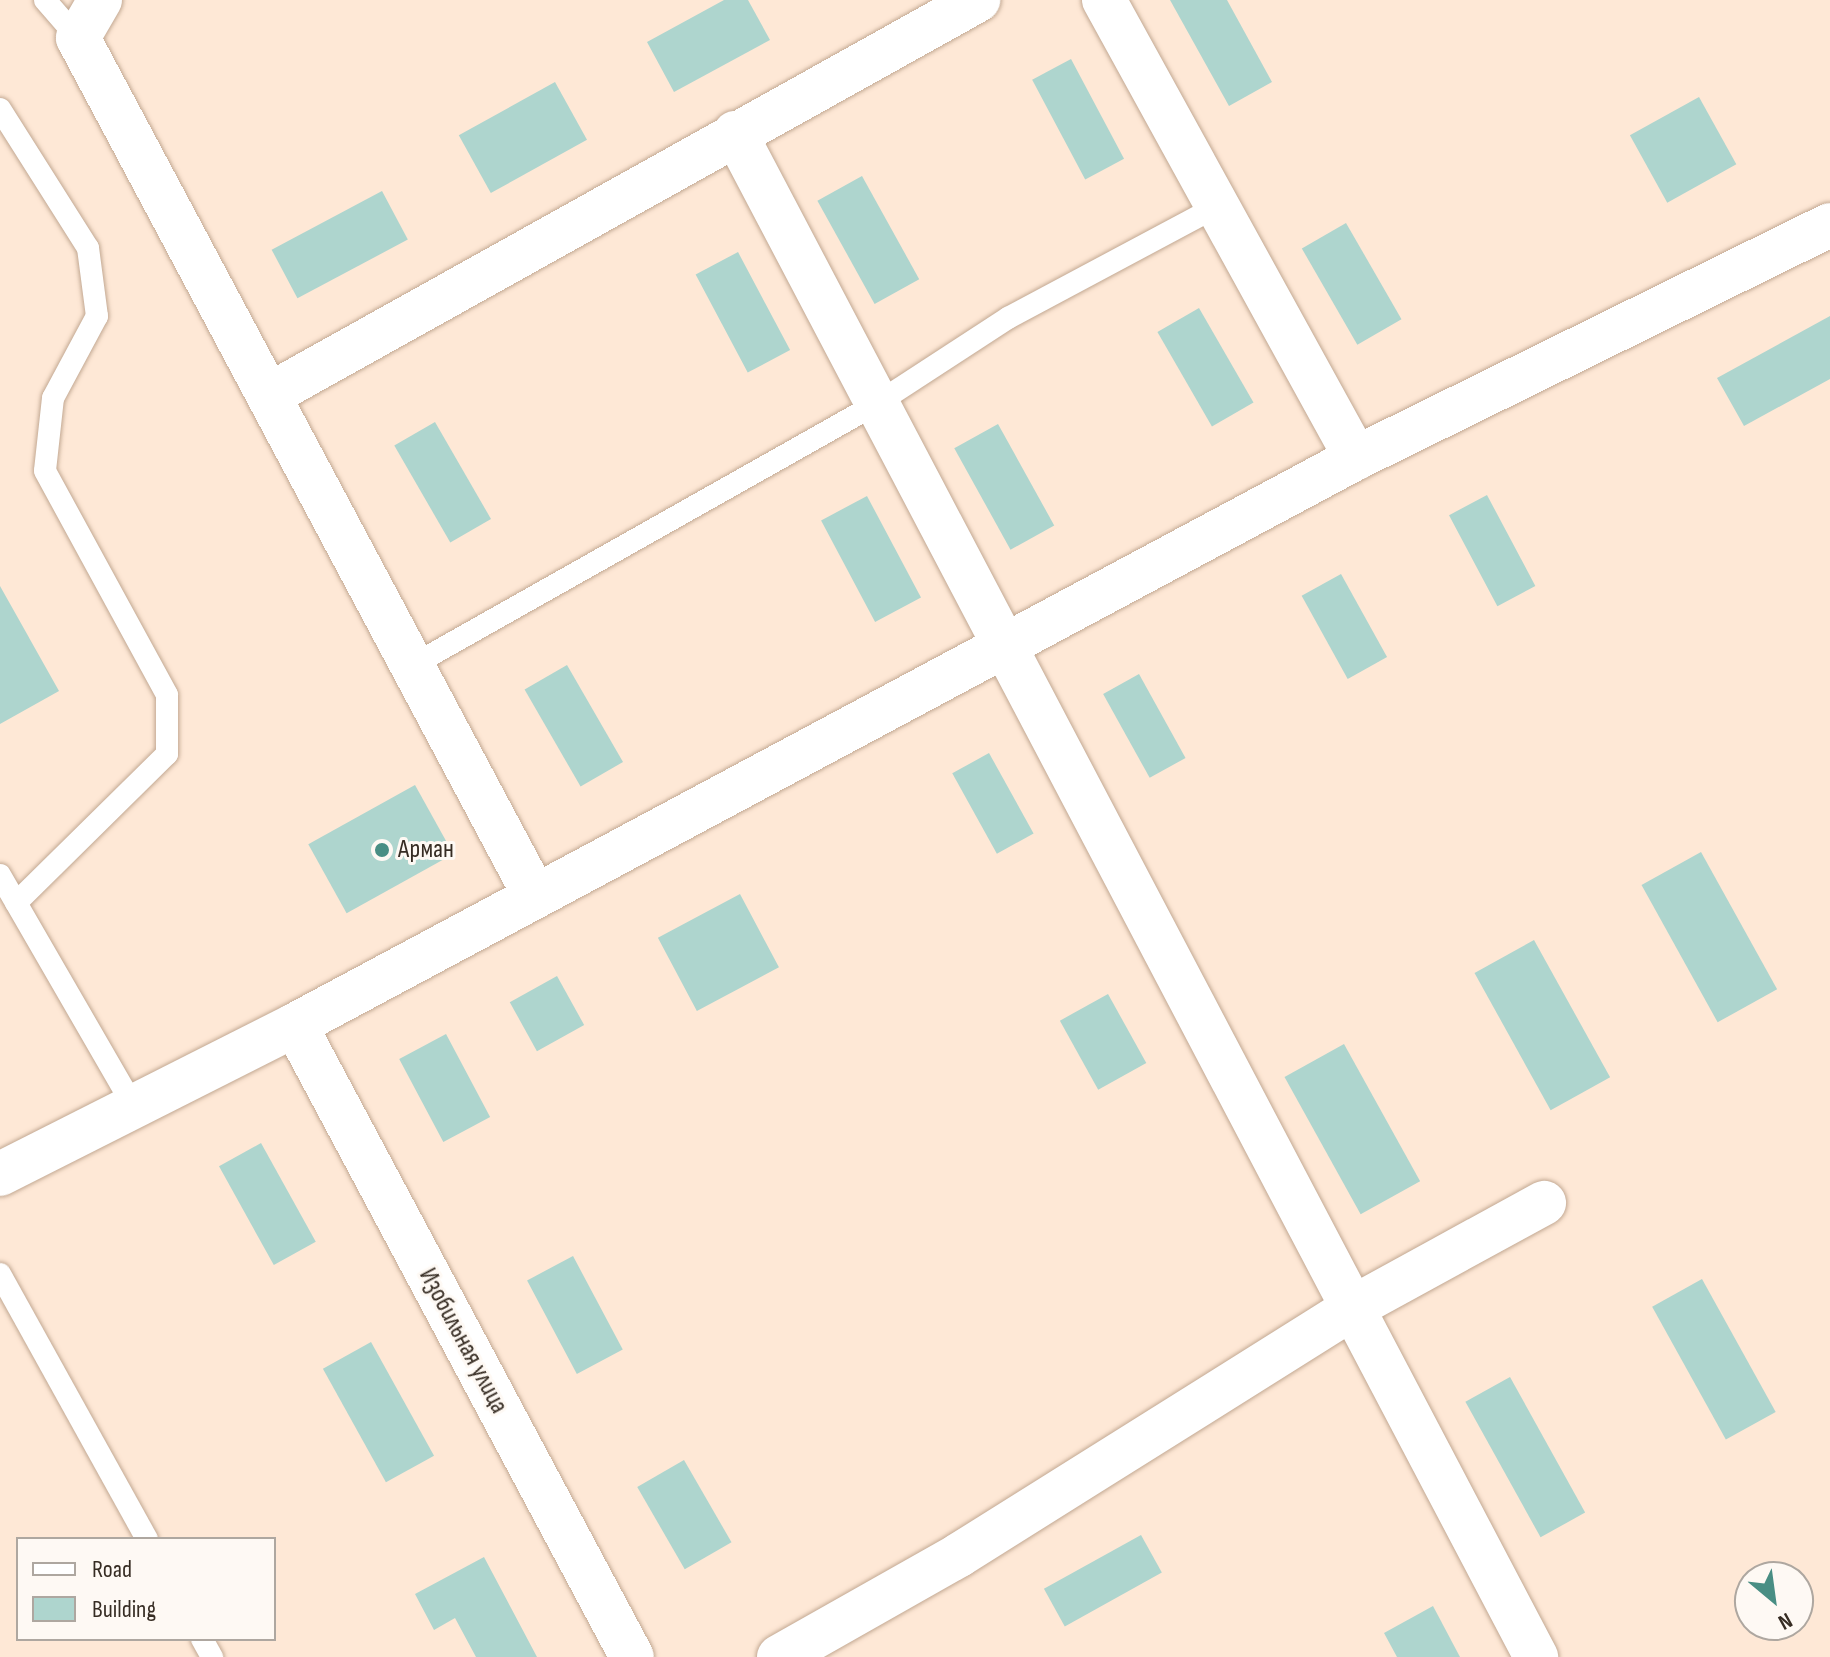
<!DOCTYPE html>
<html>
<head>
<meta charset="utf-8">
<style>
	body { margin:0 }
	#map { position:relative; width:1830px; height:1657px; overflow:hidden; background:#fee8d6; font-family:"Sofia Sans Condensed",sans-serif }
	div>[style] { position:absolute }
	.building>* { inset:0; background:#aed5ce; transform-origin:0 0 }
	.roads { filter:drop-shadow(0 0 2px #c2a892) drop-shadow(0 0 2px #c2a892) }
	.lane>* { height:22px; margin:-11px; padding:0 11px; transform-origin:11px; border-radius:11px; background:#fff }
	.street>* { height:44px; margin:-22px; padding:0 22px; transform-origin:22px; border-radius:22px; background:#fff }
	.dots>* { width:22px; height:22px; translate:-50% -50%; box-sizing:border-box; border:4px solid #fef9f4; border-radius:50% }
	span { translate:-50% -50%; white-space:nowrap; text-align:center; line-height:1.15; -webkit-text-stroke:6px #fef9f4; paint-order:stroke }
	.poi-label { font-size:26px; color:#362c23 }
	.left { translate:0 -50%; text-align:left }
	.street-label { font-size:26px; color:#362c23 }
	.legend { position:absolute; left:16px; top:1537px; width:260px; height:104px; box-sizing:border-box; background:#fef9f4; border:2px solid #aea7a0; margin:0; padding:10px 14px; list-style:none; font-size:24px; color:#362c23 }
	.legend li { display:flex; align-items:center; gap:16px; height:40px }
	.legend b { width:40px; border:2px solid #aea7a0 }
	.north { position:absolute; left:1734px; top:1561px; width:80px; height:80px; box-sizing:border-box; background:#fef9f4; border:2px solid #aea7a0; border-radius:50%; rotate:151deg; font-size:22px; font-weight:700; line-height:32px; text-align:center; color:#362c23 }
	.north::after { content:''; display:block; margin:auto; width:28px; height:36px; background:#498e84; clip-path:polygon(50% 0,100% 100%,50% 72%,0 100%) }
</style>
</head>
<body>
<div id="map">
	<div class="building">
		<div style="clip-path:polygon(724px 0,748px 0,770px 40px,674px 92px,647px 42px)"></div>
		<div style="clip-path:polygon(1170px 0,1227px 0,1272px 82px,1229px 106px)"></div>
		<div style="left:1071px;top:59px;width:113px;height:44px;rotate:62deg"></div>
		<div style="left:555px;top:82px;width:66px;height:110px;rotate:61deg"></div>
		<div style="left:1699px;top:97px;width:77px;height:79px;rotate:61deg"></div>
		<div style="left:862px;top:176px;width:118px;height:51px;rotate:61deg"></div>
		<div style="left:382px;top:191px;width:55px;height:125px;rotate:62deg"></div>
		<div style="left:1346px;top:223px;width:111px;height:51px;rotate:60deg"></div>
		<div style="left:738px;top:252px;width:111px;height:48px;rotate:62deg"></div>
		<div style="left:1199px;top:308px;width:109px;height:48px;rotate:60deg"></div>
		<div style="clip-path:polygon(1830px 316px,1830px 379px,1744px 426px,1717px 378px)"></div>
		<div style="left:435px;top:422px;width:112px;height:47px;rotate:60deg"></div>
		<div style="left:998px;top:424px;width:116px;height:50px;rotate:61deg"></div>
		<div style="left:1487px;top:495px;width:103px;height:43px;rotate:62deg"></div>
		<div style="left:867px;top:496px;width:115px;height:52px;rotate:62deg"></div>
		<div style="left:1341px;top:574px;width:95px;height:45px;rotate:61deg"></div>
		<div style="clip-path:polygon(0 586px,59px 691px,0 724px)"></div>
		<div style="left:567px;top:665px;width:112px;height:49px;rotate:60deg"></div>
		<div style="left:1139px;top:674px;width:96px;height:41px;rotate:61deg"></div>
		<div style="left:989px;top:753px;width:92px;height:42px;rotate:61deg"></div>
		<div style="left:415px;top:785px;width:79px;height:122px;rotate:61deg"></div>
		<div style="left:1701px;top:852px;width:157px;height:68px;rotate:61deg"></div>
		<div style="left:740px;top:894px;width:83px;height:93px;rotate:62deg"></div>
		<div style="left:1534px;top:940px;width:157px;height:68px;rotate:61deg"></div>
		<div style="left:557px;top:976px;width:56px;height:54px;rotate:61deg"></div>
		<div style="left:1108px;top:994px;width:79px;height:55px;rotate:61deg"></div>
		<div style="left:446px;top:1034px;width:94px;height:53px;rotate:62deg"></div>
		<div style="left:1344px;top:1044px;width:157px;height:68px;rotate:61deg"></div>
		<div style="left:261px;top:1143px;width:113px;height:48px;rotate:61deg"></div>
		<div style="left:573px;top:1256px;width:106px;height:52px;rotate:62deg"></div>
		<div style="left:1702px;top:1279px;width:152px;height:57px;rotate:61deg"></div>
		<div style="left:371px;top:1342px;width:130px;height:55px;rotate:61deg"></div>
		<div style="left:1510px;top:1377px;width:155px;height:51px;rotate:61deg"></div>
		<div style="left:684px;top:1460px;width:95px;height:54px;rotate:60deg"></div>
		<div style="left:1141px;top:1535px;width:43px;height:111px;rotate:61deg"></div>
		<div style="clip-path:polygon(484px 1557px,537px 1657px,476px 1657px,455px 1618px,434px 1630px,415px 1594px)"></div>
		<div style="clip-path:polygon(1433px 1606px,1460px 1657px,1397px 1657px,1384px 1633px)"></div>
	</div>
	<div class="roads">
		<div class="lane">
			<div style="left:45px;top:0;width:50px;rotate:49deg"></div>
			<div style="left:0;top:109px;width:165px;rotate:57.7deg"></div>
			<div style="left:88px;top:248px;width:69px;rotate:82.5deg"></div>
			<div style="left:97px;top:316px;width:93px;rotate:118.2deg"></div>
			<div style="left:53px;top:398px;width:73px;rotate:96.3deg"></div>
			<div style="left:45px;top:471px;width:255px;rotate:61.4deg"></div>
			<div style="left:167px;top:695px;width:59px;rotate:90deg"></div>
			<div style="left:167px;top:754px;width:212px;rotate:135.4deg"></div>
			<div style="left:413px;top:665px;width:531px;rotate:-29.41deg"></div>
			<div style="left:876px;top:404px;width:158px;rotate:-33.1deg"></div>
			<div style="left:1008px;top:318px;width:238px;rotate:-28.1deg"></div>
			<div style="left:0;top:875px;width:268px;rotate:60deg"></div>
			<div style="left:0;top:1274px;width:303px;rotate:61deg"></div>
			<div style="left:202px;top:1639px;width:21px;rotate:61deg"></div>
		</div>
		<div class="street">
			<div style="left:100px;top:0;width:44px;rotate:120.1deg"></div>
			<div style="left:78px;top:38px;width:972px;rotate:61.96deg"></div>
			<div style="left:1104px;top:0;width:523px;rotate:61.18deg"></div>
			<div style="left:735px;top:133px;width:1722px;rotate:62.27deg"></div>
			<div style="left:269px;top:395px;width:812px;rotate:-29.12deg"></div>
			<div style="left:295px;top:1025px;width:716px;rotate:61.93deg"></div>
			<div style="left:0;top:1174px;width:330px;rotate:-26.8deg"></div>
			<div style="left:295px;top:1025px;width:1203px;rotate:-28.12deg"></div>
			<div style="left:1356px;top:458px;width:528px;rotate:-26.18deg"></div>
			<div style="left:779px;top:1657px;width:207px;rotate:-29.5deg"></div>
			<div style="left:959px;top:1555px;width:464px;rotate:-32.1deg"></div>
			<div style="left:1352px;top:1308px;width:219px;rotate:-28.7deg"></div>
		</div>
	</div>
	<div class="dots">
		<div style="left:382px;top:850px;background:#498e84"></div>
	</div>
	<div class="poi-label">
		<span class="left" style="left:398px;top:850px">Арман</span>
	</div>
	<div class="street-label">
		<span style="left:463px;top:1341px;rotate:62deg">Изобильная улица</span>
	</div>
	<ul class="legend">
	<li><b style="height:10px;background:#fff"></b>Road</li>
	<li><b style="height:22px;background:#aed5ce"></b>Building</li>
	</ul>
	<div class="north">N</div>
</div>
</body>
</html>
